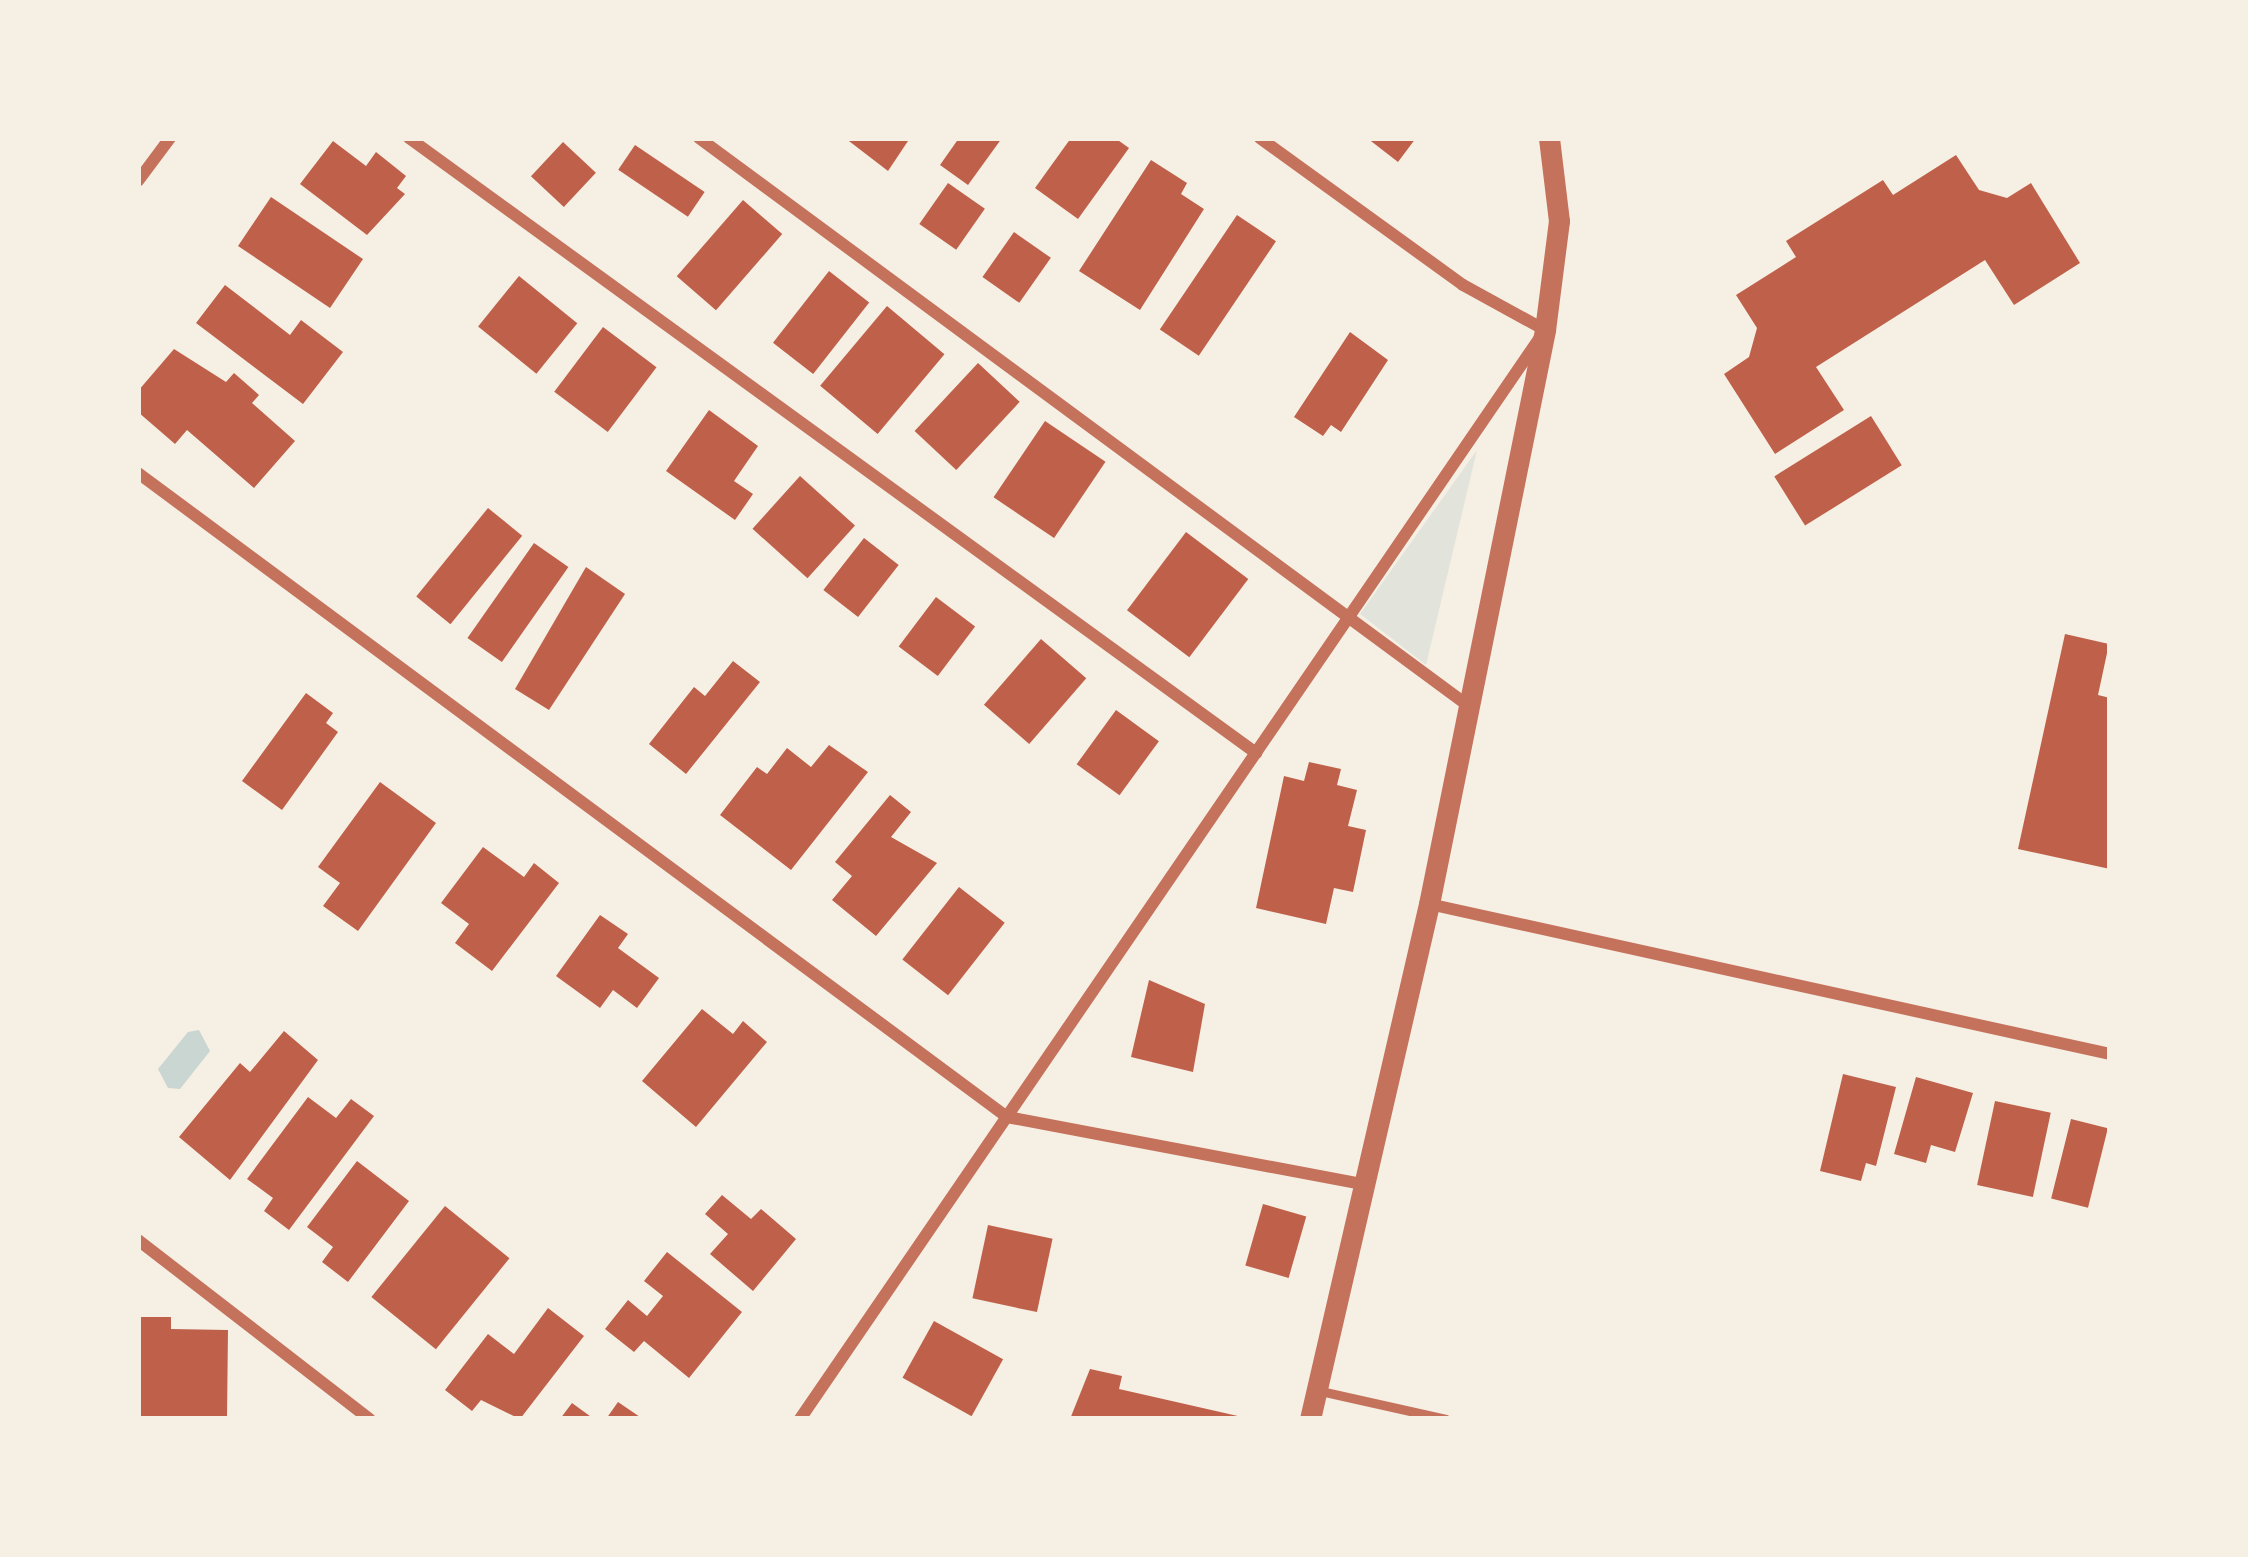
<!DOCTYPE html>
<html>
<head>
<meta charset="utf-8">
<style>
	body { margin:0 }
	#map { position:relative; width:2248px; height:1557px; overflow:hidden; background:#f6efe4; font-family:"Noto Sans",sans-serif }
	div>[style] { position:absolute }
	.green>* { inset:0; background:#e2e4dc }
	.water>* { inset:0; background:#c9d6d2 }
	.building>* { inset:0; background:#bf614a; transform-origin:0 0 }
	.service>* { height:9px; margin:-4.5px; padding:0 4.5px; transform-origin:4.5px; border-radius:4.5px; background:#c5725c }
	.minor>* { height:12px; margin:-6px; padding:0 6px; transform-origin:6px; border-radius:6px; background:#c5725c }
	.tertiary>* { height:21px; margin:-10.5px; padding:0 10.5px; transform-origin:10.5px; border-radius:10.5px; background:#c5725c }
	span { translate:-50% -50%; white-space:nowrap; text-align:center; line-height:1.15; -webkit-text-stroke:9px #f6efe4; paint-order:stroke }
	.frame { position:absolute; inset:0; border:141px solid #f6efe4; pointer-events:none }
</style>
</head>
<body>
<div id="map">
	<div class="green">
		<div style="clip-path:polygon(1477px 450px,1426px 665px,1360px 614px)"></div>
	</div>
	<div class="water">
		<div style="clip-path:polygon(199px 1030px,210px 1051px,180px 1089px,168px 1088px,158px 1069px,188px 1032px)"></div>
	</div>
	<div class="building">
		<div style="clip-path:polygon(845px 138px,910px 138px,888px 171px)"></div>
		<div style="clip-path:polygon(959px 138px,1002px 138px,968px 185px,940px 165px)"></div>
		<div style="clip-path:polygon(1071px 138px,1115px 138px,1129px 148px,1078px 219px,1035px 188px)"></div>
		<div style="clip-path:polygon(1367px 138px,1416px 138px,1398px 162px)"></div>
		<div style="clip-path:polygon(333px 141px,366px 166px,376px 152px,406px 176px,397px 188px,405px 194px,367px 235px,300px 184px)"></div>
		<div style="left:563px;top:142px;width:45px;height:47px;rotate:43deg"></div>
		<div style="left:635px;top:145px;width:84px;height:30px;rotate:34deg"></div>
		<div style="clip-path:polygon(1956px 155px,1979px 190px,2007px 198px,2031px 183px,2080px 263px,2014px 305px,1985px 260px,1816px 367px,1844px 410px,1775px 454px,1724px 374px,1749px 357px,1757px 328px,1736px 295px,1796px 257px,1786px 241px,1883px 180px,1893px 195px)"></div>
		<div style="clip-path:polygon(1151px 160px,1187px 183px,1181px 194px,1204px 209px,1140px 310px,1079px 271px)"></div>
		<div style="left:948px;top:183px;width:45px;height:50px;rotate:35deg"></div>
		<div style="left:271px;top:197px;width:111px;height:59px;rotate:34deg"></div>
		<div style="left:743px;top:200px;width:52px;height:101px;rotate:41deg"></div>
		<div style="left:1237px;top:215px;width:47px;height:138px;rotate:34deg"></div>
		<div style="left:1014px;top:232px;width:45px;height:55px;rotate:35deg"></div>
		<div style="left:829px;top:271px;width:51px;height:91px;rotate:38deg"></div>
		<div style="left:519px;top:276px;width:75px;height:65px;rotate:39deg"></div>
		<div style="clip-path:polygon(225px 285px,290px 335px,301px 320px,343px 352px,303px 404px,196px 323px)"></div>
		<div style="left:887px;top:306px;width:75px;height:104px;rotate:40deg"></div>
		<div style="left:603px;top:327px;width:67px;height:81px;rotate:37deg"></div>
		<div style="clip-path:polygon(1350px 332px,1388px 360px,1341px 432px,1331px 425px,1323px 436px,1294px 417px)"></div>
		<div style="clip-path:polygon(174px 349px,226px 382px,234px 373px,259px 395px,252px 403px,295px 441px,254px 488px,187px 430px,175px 444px,138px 412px,138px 391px)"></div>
		<div style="left:978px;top:363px;width:57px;height:93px;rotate:43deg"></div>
		<div style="clip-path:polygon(709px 410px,758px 446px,734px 481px,753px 494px,735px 520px,666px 471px)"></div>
		<div style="left:1871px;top:416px;width:58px;height:114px;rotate:58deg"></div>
		<div style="left:1045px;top:421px;width:73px;height:92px;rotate:34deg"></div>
		<div style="left:800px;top:476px;width:74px;height:71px;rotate:42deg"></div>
		<div style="left:488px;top:508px;width:44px;height:114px;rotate:39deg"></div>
		<div style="left:1186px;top:532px;width:78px;height:98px;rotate:37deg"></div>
		<div style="left:864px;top:538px;width:44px;height:66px;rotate:38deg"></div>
		<div style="left:534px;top:543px;width:42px;height:116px;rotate:35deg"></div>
		<div style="clip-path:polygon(586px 567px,625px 594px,549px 710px,515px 689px)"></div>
		<div style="left:936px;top:597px;width:49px;height:62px;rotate:37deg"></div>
		<div style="clip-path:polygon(2065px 634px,2109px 644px,2098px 695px,2110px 698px,2110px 869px,2018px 849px)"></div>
		<div style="left:1041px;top:639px;width:60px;height:87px;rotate:41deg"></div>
		<div style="clip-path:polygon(733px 661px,760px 682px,686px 774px,649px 744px,694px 687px,705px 696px)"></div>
		<div style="clip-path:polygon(306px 693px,333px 713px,326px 723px,338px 732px,282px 810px,242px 781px)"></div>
		<div style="left:1116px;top:710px;width:53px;height:67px;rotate:36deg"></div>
		<div style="clip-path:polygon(829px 745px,868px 772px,791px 870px,720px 815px,757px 767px,767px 774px,787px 748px,811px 767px)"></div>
		<div style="clip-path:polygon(1309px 762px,1341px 769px,1337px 785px,1357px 790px,1348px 826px,1366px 830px,1353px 892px,1334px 888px,1326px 924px,1256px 908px,1284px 776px,1304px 781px)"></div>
		<div style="clip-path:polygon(380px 782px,436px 823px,358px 931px,323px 906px,340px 883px,318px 867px)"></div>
		<div style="clip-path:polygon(890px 795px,911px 812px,891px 837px,937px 863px,876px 936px,832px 900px,852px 876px,835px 862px)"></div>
		<div style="clip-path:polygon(483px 847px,524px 877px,534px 863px,559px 883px,492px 971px,455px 943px,469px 924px,441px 903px)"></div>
		<div style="left:959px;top:887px;width:58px;height:92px;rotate:38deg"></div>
		<div style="clip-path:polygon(600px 915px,628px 934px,618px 948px,659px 978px,637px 1008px,613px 990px,600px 1008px,556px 976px)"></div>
		<div style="clip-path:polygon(1149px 980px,1205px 1004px,1193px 1072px,1131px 1057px)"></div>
		<div style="clip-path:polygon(702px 1009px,733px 1034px,743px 1021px,767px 1042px,696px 1127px,642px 1081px)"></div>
		<div style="clip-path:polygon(284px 1031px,318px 1060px,230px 1180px,179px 1137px,240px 1063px,250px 1072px)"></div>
		<div style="clip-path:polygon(1843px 1074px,1896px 1087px,1876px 1166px,1866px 1163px,1861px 1181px,1820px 1171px)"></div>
		<div style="clip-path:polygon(1916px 1077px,1973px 1093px,1955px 1152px,1931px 1145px,1926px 1163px,1894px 1154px)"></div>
		<div style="clip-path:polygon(308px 1097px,336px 1118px,351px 1099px,374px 1116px,289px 1230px,264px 1211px,273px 1198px,247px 1179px)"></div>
		<div style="left:1995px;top:1101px;width:57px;height:86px;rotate:12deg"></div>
		<div style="left:2071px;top:1119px;width:38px;height:82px;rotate:14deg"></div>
		<div style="clip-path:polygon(357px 1161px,409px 1201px,348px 1282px,322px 1262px,333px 1247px,307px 1227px)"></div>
		<div style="clip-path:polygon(722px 1195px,751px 1219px,761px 1209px,796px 1239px,753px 1291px,710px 1254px,728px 1234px,705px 1214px)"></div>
		<div style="left:1263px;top:1204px;width:45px;height:64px;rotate:16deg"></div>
		<div style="left:445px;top:1206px;width:83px;height:117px;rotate:39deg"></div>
		<div style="left:988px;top:1225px;width:66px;height:75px;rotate:12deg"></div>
		<div style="clip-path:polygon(667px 1252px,742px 1312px,689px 1378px,644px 1341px,634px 1352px,605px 1329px,628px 1300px,647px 1316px,663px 1296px,644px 1281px)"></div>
		<div style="clip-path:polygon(548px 1308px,584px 1336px,520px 1419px,481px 1400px,472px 1411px,445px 1390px,488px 1334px,514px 1354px)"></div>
		<div style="clip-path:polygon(138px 1317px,171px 1317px,171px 1329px,228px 1330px,227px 1417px,138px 1419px)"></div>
		<div style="left:934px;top:1321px;width:79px;height:65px;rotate:29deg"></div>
		<div style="clip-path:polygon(1090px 1369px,1122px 1376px,1119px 1389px,1251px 1419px,1070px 1419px)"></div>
		<div style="clip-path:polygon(618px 1402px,643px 1419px,606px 1419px)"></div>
		<div style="clip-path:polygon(572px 1403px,594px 1419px,560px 1419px)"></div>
	</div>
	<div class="service">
		<div style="left:1316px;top:1390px;width:133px;rotate:12.6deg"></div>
	</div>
	<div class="minor">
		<div style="left:409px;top:138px;width:1047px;rotate:35.98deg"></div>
		<div style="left:699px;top:138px;width:953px;rotate:36.43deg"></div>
		<div style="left:138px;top:181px;width:54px;rotate:-53.3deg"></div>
		<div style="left:138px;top:473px;width:1082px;rotate:36.54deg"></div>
		<div style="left:1007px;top:1117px;width:362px;rotate:10.7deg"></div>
		<div style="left:1429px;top:904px;width:697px;rotate:12.42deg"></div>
		<div style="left:138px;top:1240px;width:293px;rotate:37.7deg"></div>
		<div style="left:800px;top:1419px;width:1319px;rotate:-55.62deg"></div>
		<div style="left:1545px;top:330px;width:94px;rotate:-151.2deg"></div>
		<div style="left:1463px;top:285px;width:251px;rotate:-144.1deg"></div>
	</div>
	<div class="tertiary">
		<div style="left:1310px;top:1419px;width:529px;rotate:-76.99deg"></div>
		<div style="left:1429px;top:904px;width:586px;rotate:-78.57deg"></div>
		<div style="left:1545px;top:330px;width:110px;rotate:-82.7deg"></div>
		<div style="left:1559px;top:221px;width:84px;rotate:-96.9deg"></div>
	</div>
	<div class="frame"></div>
</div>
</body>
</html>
